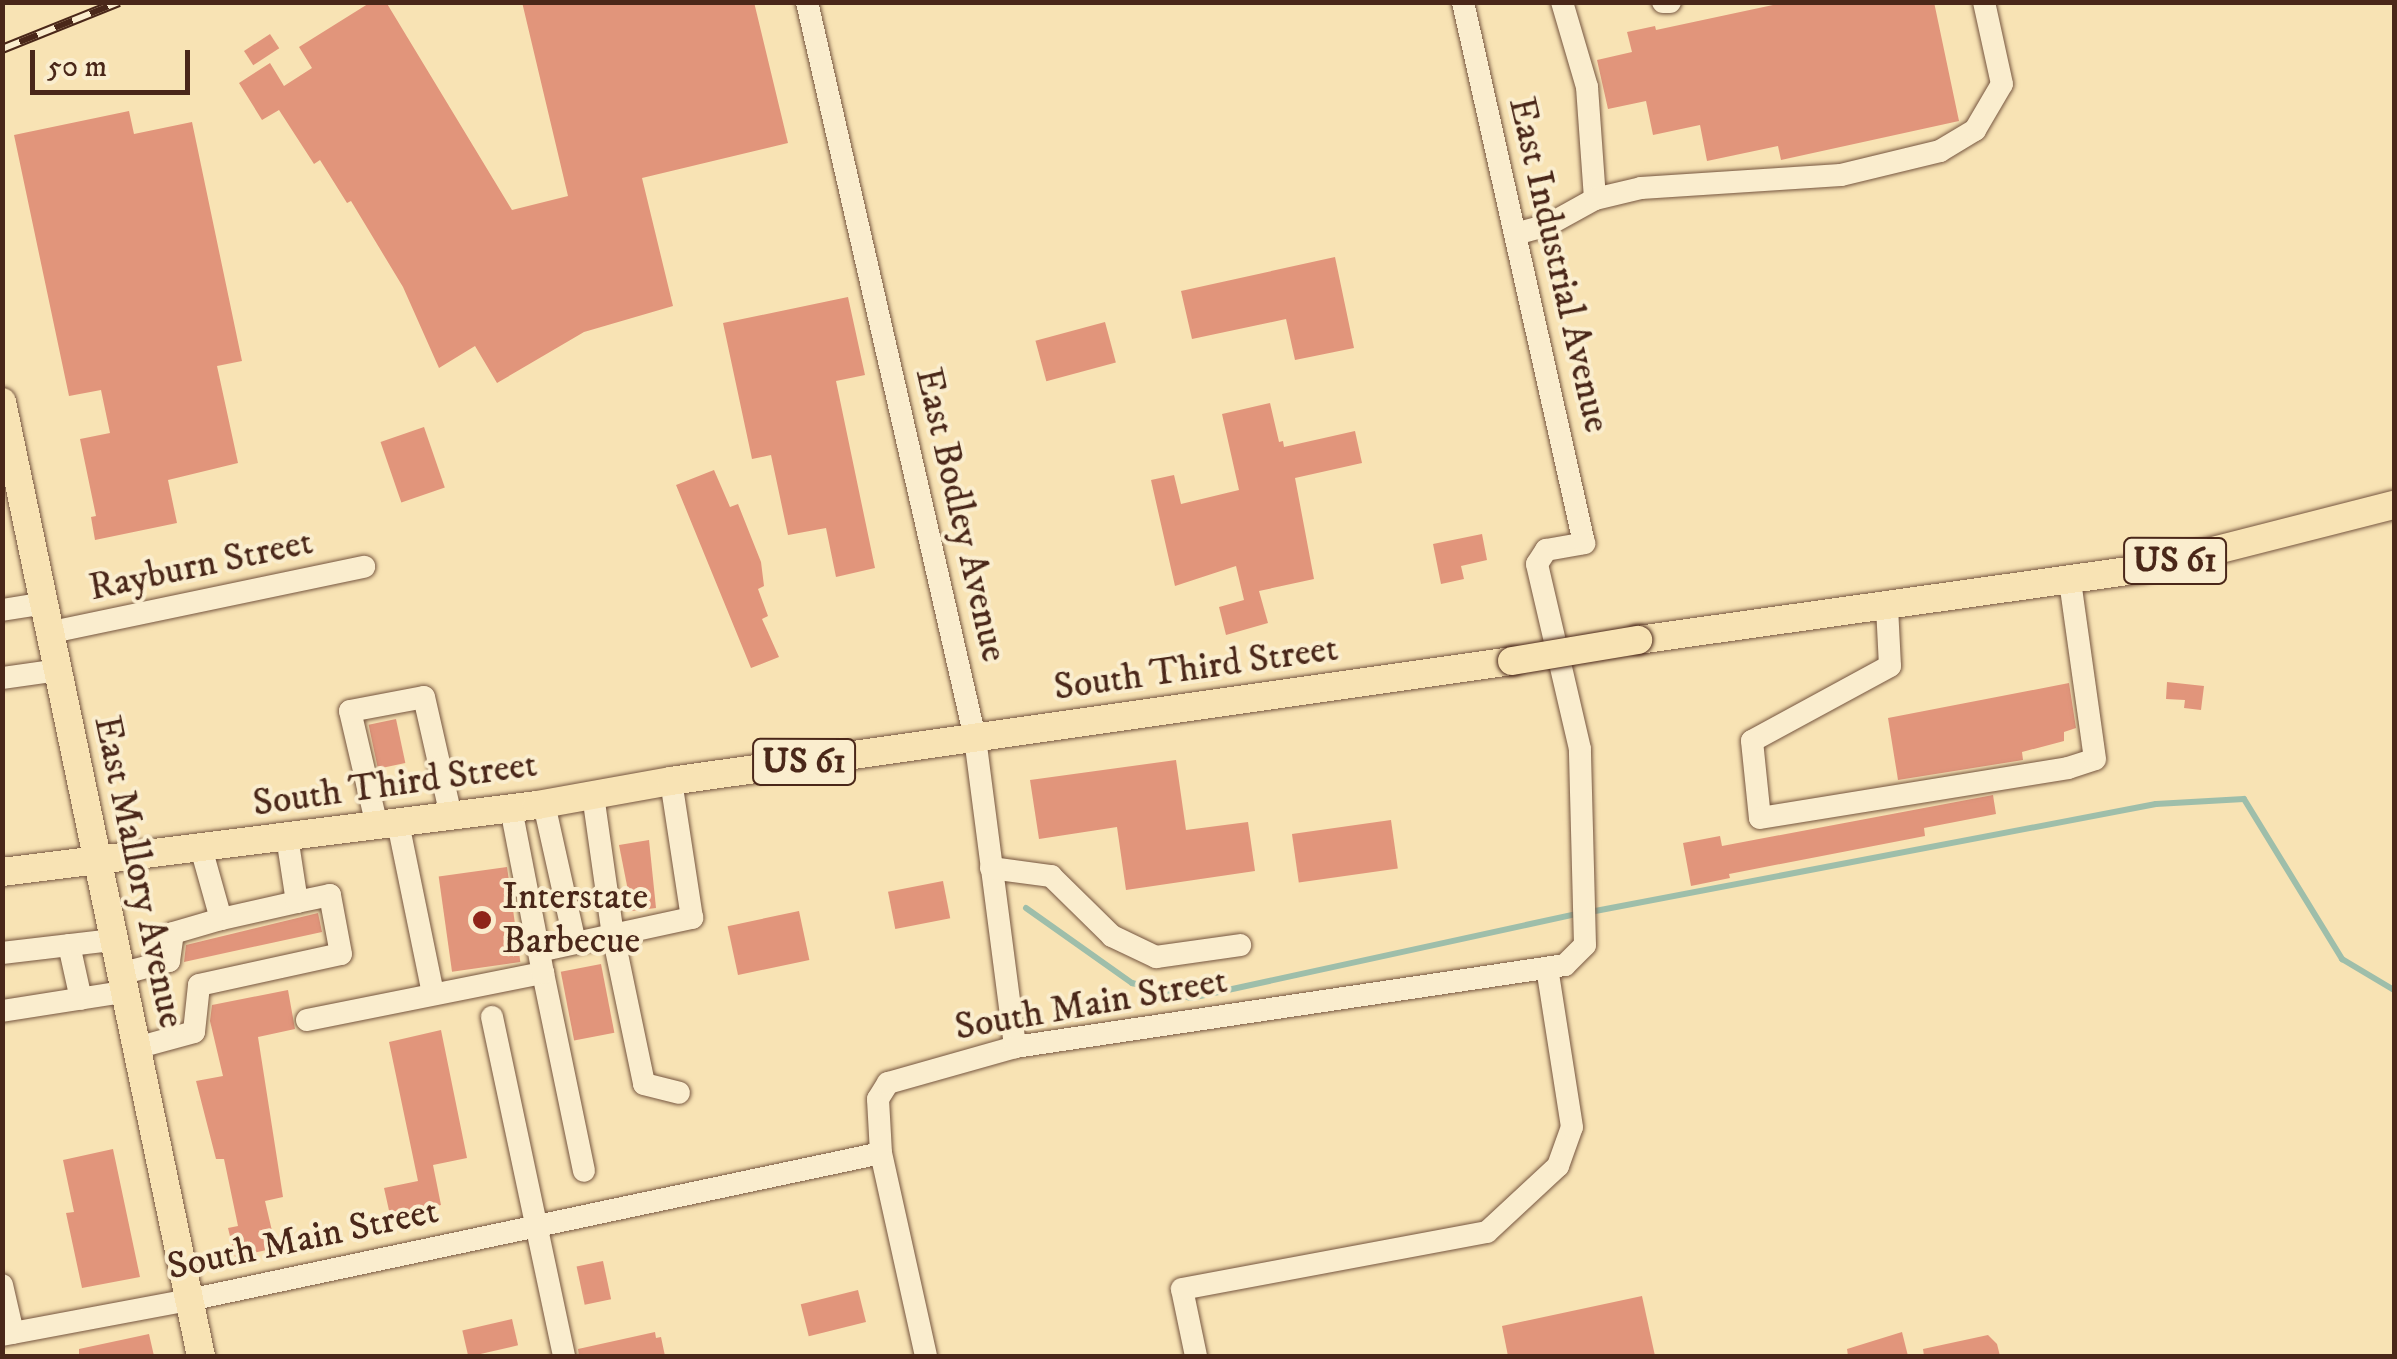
<!DOCTYPE html>
<html>
<head>
<meta charset="utf-8">
<style>
	body { margin:0 }
	#map { position:relative; width:2397px; height:1359px; overflow:hidden; background:#f8e3b4; font-family:"IM FELL DW Pica",serif }
	div>[style] { position:absolute }
	.stream>* { height:6px; margin:-3px; padding:0 3px; transform-origin:3px; border-radius:3px; background:#9ebeaa }
	.building>* { inset:0; background:#e1957b; transform-origin:0 0 }
	.roads { filter:drop-shadow(0 0 2px #765640) drop-shadow(0 0 2px #765640) }
	.minor>* { height:22px; margin:-11px; padding:0 11px; transform-origin:11px; border-radius:11px; background:#faedce }
	.major>* { height:28px; margin:-14px; padding:0 14px; transform-origin:14px; border-radius:14px; background:#f8e3b4 }
	.rail>* { height:10px; margin-top:-5px; transform-origin:0; background:repeating-linear-gradient(90deg,#faedce 0 19px,#4a2719 0 38px); box-sizing:border-box; border-block:2px solid #4a2719 }
	.bridges { filter:drop-shadow(0 0 2px #4a2719) drop-shadow(0 0 2px #4a2719) }
	.major-bridge>* { height:28px; margin:-14px; padding:0 14px; transform-origin:14px; border-radius:14px; background:#f8e3b4 }
	.dots>* { width:28px; height:28px; translate:-50% -50%; box-sizing:border-box; border:5px solid #faedce; border-radius:50% }
	span { translate:-50% -50%; white-space:nowrap; text-align:center; line-height:1.15; -webkit-text-stroke:8px #faedce; paint-order:stroke }
	.shield-label span { padding:2px 8px; background:#faedce; border:2px solid; border-radius:8px; -webkit-text-stroke-width:0 }
	.shield-label { font-size:35px; color:#4a2719; font-weight:700 }
	.street-label { font-size:38px; color:#4a2719 }
	.poi-label { font-size:38px; color:#4a2719 }
	.left { translate:0 -50%; text-align:left }
	.frame { position:absolute; inset:0; border:5px solid #4a2719; pointer-events:none }
	.scale { position:absolute; left:30px; top:50px; width:160px; height:45px; box-sizing:border-box; border:5px solid #4a2719; border-top:0; padding-left:12px; font-size:30px; line-height:35px; white-space:nowrap; color:#4a2719; -webkit-text-stroke:8px #faedce; paint-order:stroke }
</style>
</head>
<body>
<div id="map">
	<div class="stream">
		<div style="left:1026px;top:908px;width:130px;rotate:35.3deg"></div>
		<div style="left:1132px;top:983px;width:61px;rotate:14.3deg"></div>
		<div style="left:1191px;top:998px;width:395px;rotate:-12.3deg"></div>
		<div style="left:1590px;top:912px;width:576px;rotate:-10.8deg"></div>
		<div style="left:2156px;top:804px;width:88px;rotate:-3.3deg"></div>
		<div style="left:2244px;top:799px;width:188px;rotate:58.5deg"></div>
		<div style="left:2342px;top:959px;width:61px;rotate:30.8deg"></div>
	</div>
	<div class="building">
		<div style="clip-path:polygon(371px 2px,386px 2px,512px 210px,568px 196px,522px 2px,754px 2px,788px 143px,642px 178px,673px 306px,584px 332px,497px 383px,475px 346px,439px 368px,403px 287px,351px 201px,347px 203px,320px 160px,314px 164px,279px 110px,262px 120px,239px 83px,270px 63px,284px 86px,312px 68px,299px 47px)"></div>
		<div style="clip-path:polygon(1787px 2px,1934px 2px,1959px 121px,1781px 160px,1778px 146px,1707px 161px,1700px 125px,1653px 135px,1646px 101px,1608px 109px,1597px 60px,1632px 52px,1627px 32px,1655px 26px,1656px 30px)"></div>
		<div style="left:270px;top:34px;width:17px;height:31px;rotate:57deg"></div>
		<div style="clip-path:polygon(129px 111px,134px 134px,192px 122px,242px 361px,217px 366px,238px 463px,168px 480px,177px 523px,95px 540px,91px 517px,96px 516px,80px 439px,110px 433px,101px 390px,69px 396px,14px 135px)"></div>
		<div style="clip-path:polygon(1335px 257px,1354px 348px,1295px 360px,1286px 319px,1192px 339px,1181px 291px)"></div>
		<div style="clip-path:polygon(848px 297px,865px 375px,836px 381px,875px 568px,836px 577px,826px 528px,788px 535px,771px 455px,752px 459px,723px 323px)"></div>
		<div style="left:1105px;top:322px;width:42px;height:72px;rotate:75deg"></div>
		<div style="clip-path:polygon(1270px 403px,1279px 442px,1283px 441px,1284px 447px,1355px 431px,1362px 463px,1295px 478px,1314px 579px,1259px 591px,1268px 623px,1226px 635px,1219px 607px,1244px 600px,1236px 566px,1175px 586px,1151px 480px,1174px 475px,1181px 504px,1239px 490px,1222px 414px)"></div>
		<div style="left:424px;top:427px;width:64px;height:46px;rotate:71deg"></div>
		<div style="clip-path:polygon(714px 470px,730px 507px,738px 504px,761px 562px,764px 586px,758px 589px,768px 616px,762px 619px,779px 657px,751px 668px,676px 485px)"></div>
		<div style="clip-path:polygon(1482px 534px,1487px 560px,1461px 566px,1464px 579px,1441px 584px,1433px 544px)"></div>
		<div style="clip-path:polygon(2167px 682px,2204px 686px,2201px 710px,2184px 708px,2185px 700px,2166px 699px)"></div>
		<div style="clip-path:polygon(2069px 683px,2076px 728px,2064px 732px,2064px 741px,2022px 752px,2023px 760px,1898px 780px,1888px 718px)"></div>
		<div style="left:396px;top:719px;width:45px;height:28px;rotate:78deg"></div>
		<div style="clip-path:polygon(1176px 760px,1186px 830px,1248px 822px,1255px 871px,1126px 890px,1117px 827px,1039px 839px,1030px 780px)"></div>
		<div style="clip-path:polygon(1993px 795px,1996px 814px,1924px 828px,1925px 836px,1729px 874px,1730px 878px,1691px 886px,1683px 843px,1720px 836px,1722px 846px)"></div>
		<div style="left:1391px;top:820px;width:49px;height:100px;rotate:82deg"></div>
		<div style="clip-path:polygon(649px 840px,656px 908px,632px 911px,619px 845px)"></div>
		<div style="left:507px;top:867px;width:96px;height:69px;rotate:82deg"></div>
		<div style="left:943px;top:881px;width:38px;height:56px;rotate:79deg"></div>
		<div style="left:799px;top:911px;width:50px;height:73px;rotate:78deg"></div>
		<div style="clip-path:polygon(318px 913px,322px 932px,184px 962px,186px 945px)"></div>
		<div style="left:601px;top:964px;width:70px;height:41px;rotate:79deg"></div>
		<div style="clip-path:polygon(288px 990px,295px 1029px,258px 1037px,283px 1197px,265px 1201px,276px 1248px,235px 1257px,228px 1228px,238px 1226px,224px 1159px,216px 1159px,196px 1081px,223px 1076px,210px 1021px,212px 1005px)"></div>
		<div style="clip-path:polygon(441px 1030px,467px 1158px,433px 1165px,441px 1205px,390px 1215px,384px 1188px,418px 1181px,389px 1042px)"></div>
		<div style="clip-path:polygon(113px 1149px,140px 1277px,82px 1288px,66px 1213px,74px 1212px,63px 1160px)"></div>
		<div style="left:603px;top:1261px;width:39px;height:27px;rotate:78deg"></div>
		<div style="left:858px;top:1290px;width:33px;height:59px;rotate:76deg"></div>
		<div style="clip-path:polygon(1642px 1296px,1655px 1356px,1508px 1356px,1502px 1326px)"></div>
		<div style="left:512px;top:1319px;width:27px;height:51px;rotate:77deg"></div>
		<div style="clip-path:polygon(655px 1332px,656px 1338px,661px 1337px,665px 1356px,579px 1356px,578px 1349px)"></div>
		<div style="clip-path:polygon(1902px 1332px,1908px 1356px,1848px 1356px,1847px 1349px)"></div>
		<div style="clip-path:polygon(149px 1334px,154px 1356px,79px 1356px,79px 1349px)"></div>
		<div style="clip-path:polygon(1988px 1335px,1997px 1344px,2000px 1356px,1924px 1356px,1923px 1349px)"></div>
	</div>
	<div class="roads">
		<div class="minor">
			<div style="left:807px;top:2px;width:755px;rotate:77.14deg"></div>
			<div style="left:975px;top:738px;width:312px;rotate:82.6deg"></div>
			<div style="left:1562px;top:2px;width:89px;rotate:73.6deg"></div>
			<div style="left:1587px;top:87px;width:112px;rotate:85.9deg"></div>
			<div style="left:1663px;top:2px;width:7px"></div>
			<div style="left:1515px;top:234px;width:34px;rotate:-15deg"></div>
			<div style="left:1548px;top:225px;width:54px;rotate:-29deg"></div>
			<div style="left:1595px;top:199px;width:47px;rotate:-13.4deg"></div>
			<div style="left:1641px;top:188px;width:200px;rotate:-3.7deg"></div>
			<div style="left:1841px;top:175px;width:102px;rotate:-13.6deg"></div>
			<div style="left:1940px;top:151px;width:41px;rotate:-31deg"></div>
			<div style="left:1975px;top:130px;width:53px;rotate:-59.6deg"></div>
			<div style="left:2002px;top:84px;width:84px;rotate:-102.4deg"></div>
			<div style="left:1887px;top:607px;width:59px;rotate:87.1deg"></div>
			<div style="left:1890px;top:666px;width:157px;rotate:151.5deg"></div>
			<div style="left:1752px;top:741px;width:77px;rotate:84.1deg"></div>
			<div style="left:1760px;top:818px;width:312px;rotate:-9.2deg"></div>
			<div style="left:2068px;top:768px;width:28px;rotate:-18deg"></div>
			<div style="left:2095px;top:759px;width:181px;rotate:-98deg"></div>
			<div style="left:2px;top:610px;width:45px;rotate:-9deg"></div>
			<div style="left:52px;top:632px;width:319px;rotate:-11.8deg"></div>
			<div style="left:2px;top:678px;width:58px;rotate:-8deg"></div>
			<div style="left:593px;top:795px;width:141px;rotate:81.9deg"></div>
			<div style="left:613px;top:935px;width:152px;rotate:78.2deg"></div>
			<div style="left:644px;top:1084px;width:36px;rotate:14deg"></div>
			<div style="left:544px;top:804px;width:142px;rotate:77.4deg"></div>
			<div style="left:398px;top:823px;width:174px;rotate:78.4deg"></div>
			<div style="left:377px;top:826px;width:118px;rotate:-103.2deg"></div>
			<div style="left:350px;top:711px;width:75px;rotate:-10.7deg"></div>
			<div style="left:424px;top:697px;width:122px;rotate:77.2deg"></div>
			<div style="left:991px;top:868px;width:61px;rotate:7.6deg"></div>
			<div style="left:1051px;top:876px;width:86px;rotate:44.5deg"></div>
			<div style="left:1112px;top:936px;width:49px;rotate:25.5deg"></div>
			<div style="left:1156px;top:957px;width:85px;rotate:-8.1deg"></div>
			<div style="left:221px;top:919px;width:78px;rotate:-12.6deg"></div>
			<div style="left:69px;top:945px;width:55px;rotate:77.5deg"></div>
			<div style="left:539px;top:951px;width:157px;rotate:-12.2deg"></div>
			<div style="left:692px;top:918px;width:139px;rotate:-98.7deg"></div>
			<div style="left:2px;top:953px;width:112px;rotate:-6.7deg"></div>
			<div style="left:543px;top:973px;width:202px;rotate:78.3deg"></div>
			<div style="left:120px;top:974px;width:51px;rotate:-14.9deg"></div>
			<div style="left:169px;top:961px;width:28px;rotate:-82deg"></div>
			<div style="left:173px;top:933px;width:50px;rotate:-16.3deg"></div>
			<div style="left:221px;top:919px;width:74px;rotate:-105.7deg"></div>
			<div style="left:2px;top:1011px;width:123px;rotate:-8.9deg"></div>
			<div style="left:492px;top:1017px;width:347px;rotate:78deg"></div>
			<div style="left:307px;top:1020px;width:241px;rotate:-11.3deg"></div>
			<div style="left:543px;top:973px;width:168px;rotate:-101deg"></div>
			<div style="left:136px;top:1048px;width:60px;rotate:-15.4deg"></div>
			<div style="left:194px;top:1032px;width:47px;rotate:-83.9deg"></div>
			<div style="left:199px;top:985px;width:145px;rotate:-12.3deg"></div>
			<div style="left:341px;top:954px;width:60px;rotate:-100.6deg"></div>
			<div style="left:330px;top:895px;width:34px;rotate:168deg"></div>
			<div style="left:297px;top:902px;width:66px;rotate:-98.7deg"></div>
			<div style="left:2px;top:1285px;width:49px;rotate:77.1deg"></div>
			<div style="left:2px;top:1335px;width:190px;rotate:-10.6deg"></div>
			<div style="left:189px;top:1300px;width:707px;rotate:-11.99deg"></div>
			<div style="left:926px;top:1356px;width:208px;rotate:-102.5deg"></div>
			<div style="left:881px;top:1153px;width:54px;rotate:-93.2deg"></div>
			<div style="left:878px;top:1099px;width:19px;rotate:-58deg"></div>
			<div style="left:888px;top:1083px;width:132px;rotate:-15.8deg"></div>
			<div style="left:1015px;top:1047px;width:556px;rotate:-8.48deg"></div>
			<div style="left:1565px;top:965px;width:28px;rotate:-45deg"></div>
			<div style="left:1585px;top:945px;width:196px;rotate:-91.5deg"></div>
			<div style="left:1580px;top:749px;width:190px;rotate:-103.1deg"></div>
			<div style="left:1537px;top:564px;width:17px;rotate:-57deg"></div>
			<div style="left:1546px;top:550px;width:39px;rotate:-10deg"></div>
			<div style="left:1584px;top:543px;width:554px;rotate:-102.61deg"></div>
			<div style="left:1196px;top:1356px;width:68px;rotate:-101.8deg"></div>
			<div style="left:1182px;top:1289px;width:310px;rotate:-10.6deg"></div>
			<div style="left:1487px;top:1232px;width:97px;rotate:-42.9deg"></div>
			<div style="left:1558px;top:1166px;width:41px;rotate:-70.3deg"></div>
			<div style="left:1572px;top:1127px;width:161px;rotate:-98.9deg"></div>
		</div>
		<div class="major">
			<div style="left:2px;top:402px;width:975px;rotate:78.22deg"></div>
			<div style="left:1638px;top:640px;width:509px;rotate:-8.02deg"></div>
			<div style="left:2142px;top:569px;width:260px;rotate:-14.3deg"></div>
			<div style="left:2px;top:872px;width:539px;rotate:-7.14deg"></div>
			<div style="left:537px;top:805px;width:136px;rotate:-10.2deg"></div>
			<div style="left:671px;top:781px;width:850px;rotate:-8.12deg"></div>
		</div>
	</div>
	<div class="rail">
		<div style="left:2px;top:49px;width:126px;rotate:-21.9deg"></div>
	</div>
	<div class="bridges">
		<div class="major-bridge">
			<div style="left:1512px;top:661px;width:128px;rotate:-9.5deg"></div>
		</div>
	</div>
	<div class="dots">
		<div style="left:482px;top:920px;background:#8f2418"></div>
	</div>
	<div class="shield-label">
		<span style="left:2175px;top:561px">US 61</span>
		<span style="left:804px;top:762px">US 61</span>
	</div>
	<div class="street-label">
		<span style="left:1558px;top:265px;rotate:77deg">East Industrial Avenue</span>
		<span style="left:960px;top:515px;rotate:77deg">East Bodley Avenue</span>
		<span style="left:201px;top:566px;rotate:-12deg">Rayburn Street</span>
		<span style="left:1196px;top:669px;rotate:-8deg">South Third Street</span>
		<span style="left:395px;top:785px;rotate:-8deg">South Third Street</span>
		<span style="left:138px;top:872px;rotate:78deg">East Mallory Avenue</span>
		<span style="left:1091px;top:1005px;rotate:-10deg">South Main Street</span>
		<span style="left:303px;top:1240px;rotate:-12deg">South Main Street</span>
	</div>
	<div class="poi-label">
		<span class="left" style="left:502px;top:920px">Interstate<br>Barbecue</span>
	</div>
	<div class="frame"></div>
	<div class="scale">50 m</div>
</div>
</body>
</html>
